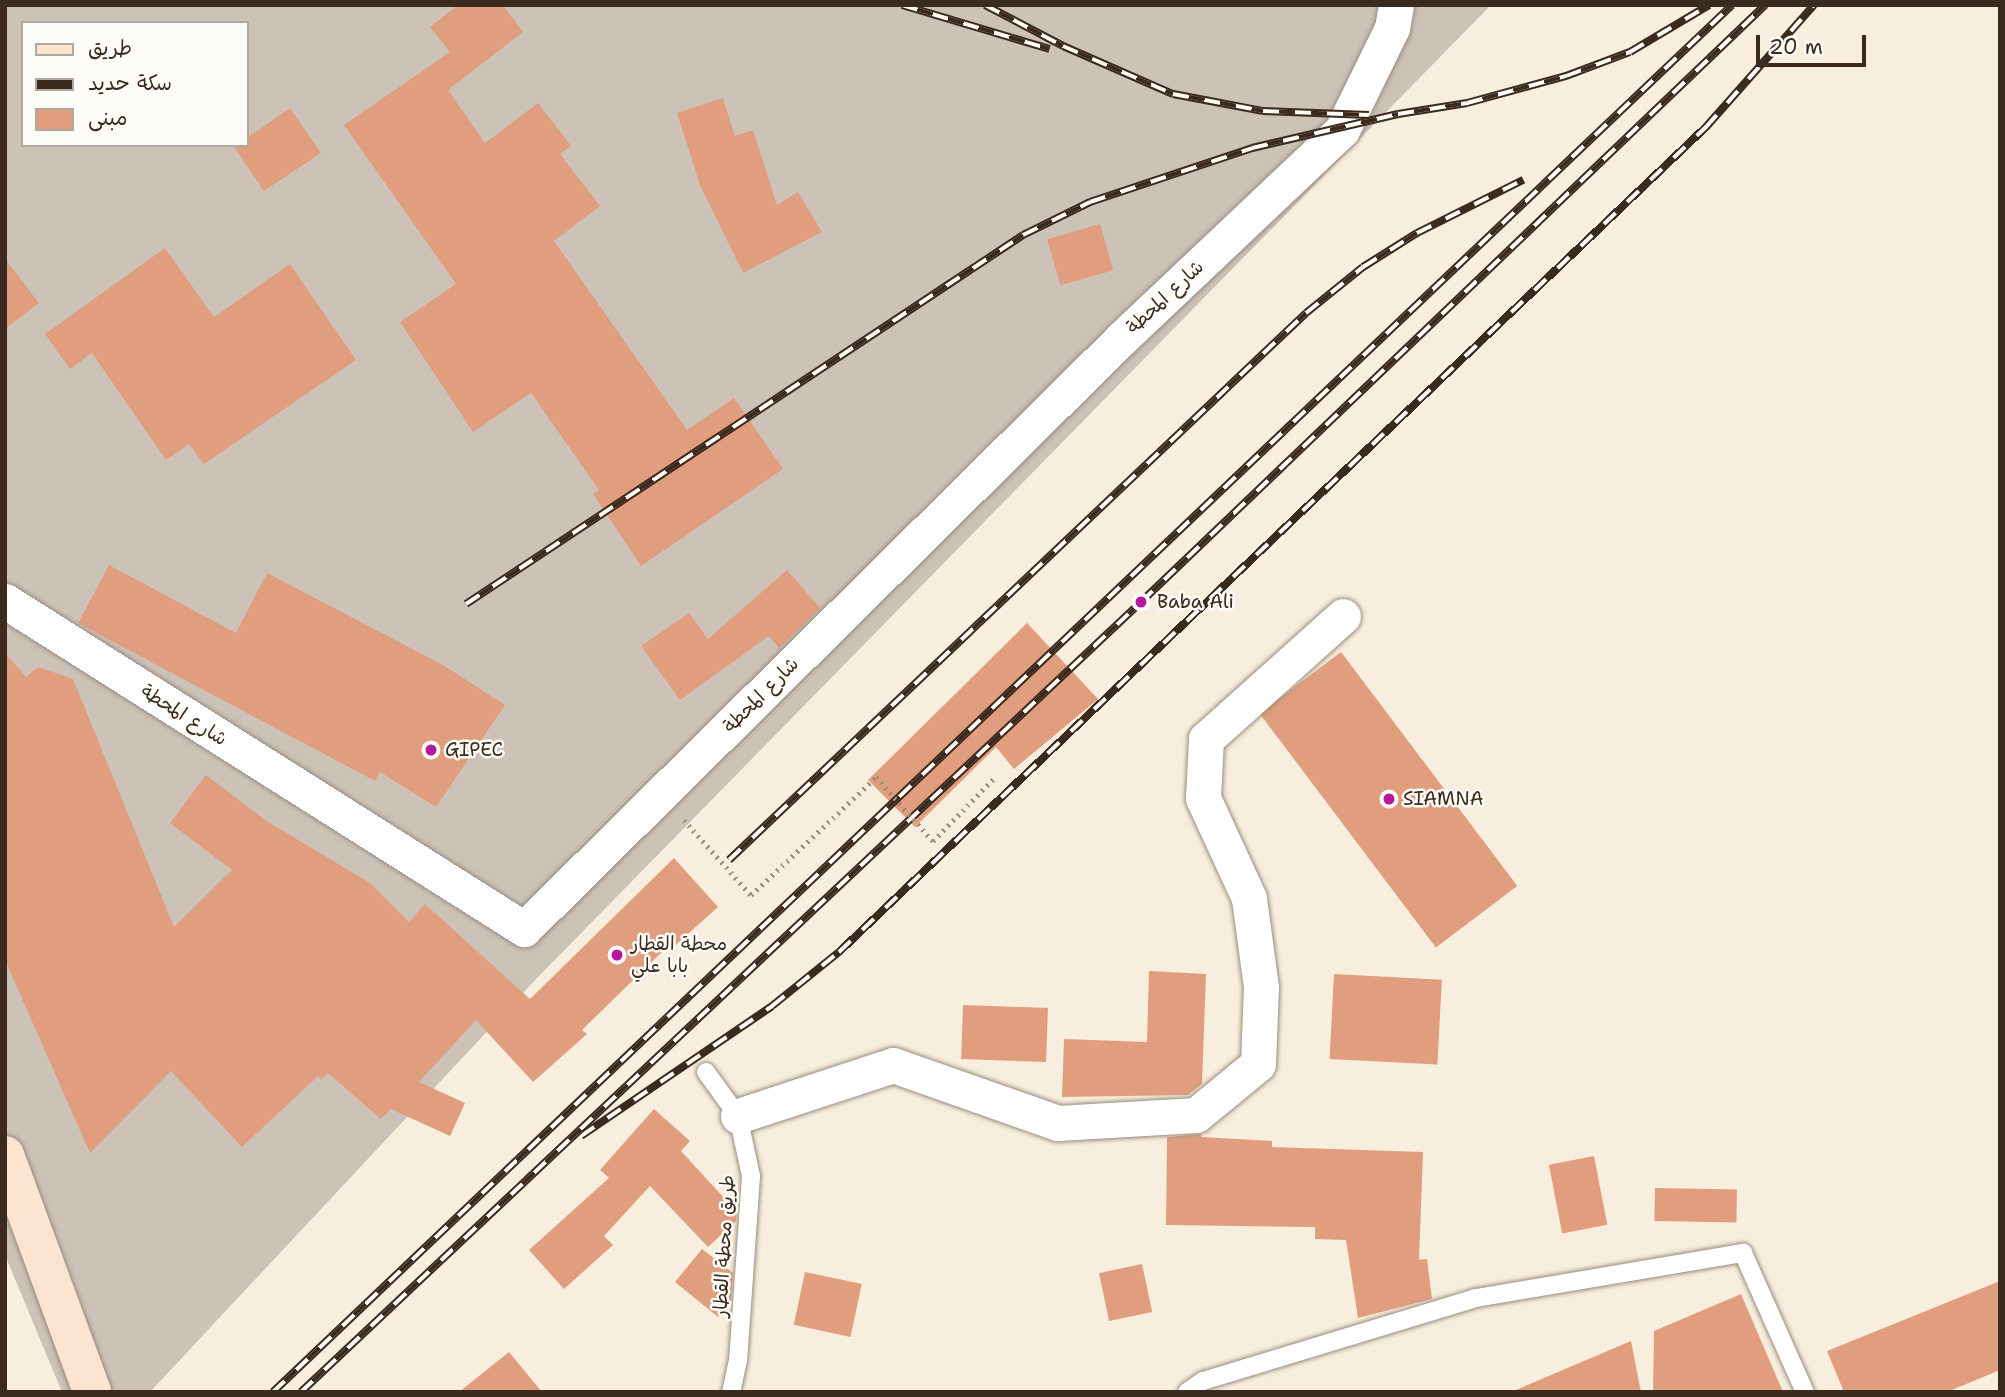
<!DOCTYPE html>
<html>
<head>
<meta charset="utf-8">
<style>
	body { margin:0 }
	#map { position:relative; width:2005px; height:1397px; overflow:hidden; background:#f8eedd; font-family:"Shantell Sans","Playpen Sans Arabic",sans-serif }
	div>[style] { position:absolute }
	.industrial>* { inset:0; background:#ccc2b8 }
	.building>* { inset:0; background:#e09e7f; transform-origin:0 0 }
	.path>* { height:4.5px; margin-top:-2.25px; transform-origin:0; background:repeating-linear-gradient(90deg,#9a8c7e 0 2px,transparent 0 7px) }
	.roads { filter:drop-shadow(0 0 2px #9a8c7e) drop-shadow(0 0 2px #9a8c7e) }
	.lane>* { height:18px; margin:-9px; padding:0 9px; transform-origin:9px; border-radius:9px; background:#fff }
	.street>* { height:35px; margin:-17.5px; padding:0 17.5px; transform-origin:17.5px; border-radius:17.5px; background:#fff }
	.secondary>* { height:38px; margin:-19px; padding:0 19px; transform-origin:19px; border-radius:19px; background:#fde4d0 }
	.rail>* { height:8px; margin-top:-4px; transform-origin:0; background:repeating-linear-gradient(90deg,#fdfcf7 0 16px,#3b2a1e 0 32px); box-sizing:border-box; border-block:2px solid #3b2a1e }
	.path-bridge>* { height:4.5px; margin-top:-2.25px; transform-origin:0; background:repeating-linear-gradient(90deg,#9a8c7e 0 2px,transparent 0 7px) }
	.dots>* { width:19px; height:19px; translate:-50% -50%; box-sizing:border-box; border:4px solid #fdfcf7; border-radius:50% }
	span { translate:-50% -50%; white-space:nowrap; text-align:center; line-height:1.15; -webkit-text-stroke:5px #fdfcf7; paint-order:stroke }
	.street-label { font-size:19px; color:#3b2a1e }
	.poi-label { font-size:19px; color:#3b2a1e }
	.left { translate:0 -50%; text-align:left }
	.frame { position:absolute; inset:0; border:7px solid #3b2a1e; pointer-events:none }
	.legend { position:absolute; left:21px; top:21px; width:228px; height:126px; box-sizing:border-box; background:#fdfcf7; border:2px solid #afa8a0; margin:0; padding:9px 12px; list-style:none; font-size:21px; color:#3b2a1e }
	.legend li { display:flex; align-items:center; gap:14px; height:35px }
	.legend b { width:35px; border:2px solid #afa8a0 }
	.scale { position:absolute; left:1756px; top:35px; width:110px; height:32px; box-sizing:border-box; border:4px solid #3b2a1e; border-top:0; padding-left:9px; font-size:21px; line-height:24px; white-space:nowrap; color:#3b2a1e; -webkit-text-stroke:5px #fdfcf7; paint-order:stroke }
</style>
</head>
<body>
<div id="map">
	<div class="industrial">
		<div style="clip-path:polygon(evenodd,5px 5px,1491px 5px,538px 977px,150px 1392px,62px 1392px,5px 1255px,5px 5px,23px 23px,247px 23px,247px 145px,23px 145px,23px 23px)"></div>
	</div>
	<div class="building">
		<div style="clip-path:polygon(458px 5px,503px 5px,523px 32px,448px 90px,485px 143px,538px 103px,571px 146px,560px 154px,600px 206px,554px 241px,687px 430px,734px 398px,783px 469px,641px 566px,593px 494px,599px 490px,531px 393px,473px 432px,400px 322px,456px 284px,344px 125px,450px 52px,430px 27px)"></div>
		<div style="clip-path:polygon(723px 98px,735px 136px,753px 130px,777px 205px,798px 192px,822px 232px,743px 273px,700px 185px,677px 113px)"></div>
		<div style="clip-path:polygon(290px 108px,321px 153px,264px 191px,234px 147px,247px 145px,247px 138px)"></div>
		<div style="left:1100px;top:224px;width:48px;height:55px;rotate:74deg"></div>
		<div style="clip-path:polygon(165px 248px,214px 317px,290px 264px,356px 360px,204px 464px,189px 444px,166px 460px,92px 353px,70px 369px,45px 334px)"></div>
		<div style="clip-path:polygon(5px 259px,39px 303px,5px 329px)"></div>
		<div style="clip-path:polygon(109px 565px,236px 633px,267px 573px,443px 665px,505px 705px,436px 807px,380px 772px,375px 781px,78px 623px)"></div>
		<div style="clip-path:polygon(787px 570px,820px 608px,779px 648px,769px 636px,680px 700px,641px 646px,689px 613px,708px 639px)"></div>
		<div style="clip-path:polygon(1027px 623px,1098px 699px,1014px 769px,996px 747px,915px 827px,868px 780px)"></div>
		<div style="left:1341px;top:652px;width:293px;height:102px;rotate:53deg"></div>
		<div style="clip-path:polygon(5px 653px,26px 677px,38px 667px,73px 679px,174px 927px,232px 870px,170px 823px,206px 775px,268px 822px,370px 883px,409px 922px,425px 904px,530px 999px,674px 858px,718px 907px,670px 950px,667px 947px,582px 1030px,587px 1034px,533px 1082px,476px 1020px,419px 1082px,465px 1103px,450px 1136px,391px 1109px,381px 1119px,328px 1073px,321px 1080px,318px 1076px,242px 1147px,171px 1071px,90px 1153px,5px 960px)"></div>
		<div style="clip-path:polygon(1149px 971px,1206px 974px,1202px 1084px,1188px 1095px,1062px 1097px,1064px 1039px,1147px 1042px)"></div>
		<div style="left:1334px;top:974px;width:108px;height:85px;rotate:3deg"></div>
		<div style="left:963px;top:1005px;width:85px;height:54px;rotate:2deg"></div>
		<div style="clip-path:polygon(654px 1109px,690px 1141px,681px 1151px,737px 1212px,736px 1221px,708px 1247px,650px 1186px,604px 1236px,613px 1245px,564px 1289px,529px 1250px,609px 1178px,600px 1170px)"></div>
		<div style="clip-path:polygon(1201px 1134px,1201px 1137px,1272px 1141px,1272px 1147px,1423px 1152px,1419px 1260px,1427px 1259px,1432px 1299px,1358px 1318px,1346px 1240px,1315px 1239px,1315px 1227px,1166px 1225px,1167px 1137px)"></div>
		<div style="left:1594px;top:1156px;width:70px;height:46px;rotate:79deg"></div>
		<div style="left:1655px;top:1188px;width:82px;height:33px;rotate:1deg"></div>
		<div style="clip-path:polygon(702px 1249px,733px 1273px,731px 1301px,718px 1317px,675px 1282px)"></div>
		<div style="left:1142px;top:1264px;width:49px;height:44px;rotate:78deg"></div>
		<div style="left:805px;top:1272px;width:58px;height:54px;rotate:12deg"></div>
		<div style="clip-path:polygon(2000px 1281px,2000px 1370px,1947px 1392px,1844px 1392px,1827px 1351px)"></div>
		<div style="clip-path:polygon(1741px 1294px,1783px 1392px,1653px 1392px,1654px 1331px)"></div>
		<div style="clip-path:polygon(1631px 1341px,1641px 1392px,1511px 1392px)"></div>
		<div style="clip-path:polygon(509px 1352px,542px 1392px,459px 1392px)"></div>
	</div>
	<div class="path">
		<div style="left:684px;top:820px;width:101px;rotate:48.2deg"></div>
		<div style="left:751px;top:895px;width:172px;rotate:-43.3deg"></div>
		<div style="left:933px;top:841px;width:86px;rotate:-45.9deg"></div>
	</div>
	<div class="roads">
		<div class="lane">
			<div style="left:706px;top:1072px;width:54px;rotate:54deg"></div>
			<div style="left:738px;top:1116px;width:61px;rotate:77.8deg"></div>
			<div style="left:751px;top:1176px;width:184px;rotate:94deg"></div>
			<div style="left:738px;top:1360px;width:33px;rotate:102deg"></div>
			<div style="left:1187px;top:1392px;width:19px;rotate:-35deg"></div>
			<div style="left:1203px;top:1381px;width:285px;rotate:-16.9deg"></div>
			<div style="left:1476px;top:1298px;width:271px;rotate:-9.6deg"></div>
			<div style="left:1743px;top:1253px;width:152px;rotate:66deg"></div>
		</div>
		<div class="street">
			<div style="left:5px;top:601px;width:614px;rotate:32.29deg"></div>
			<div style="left:524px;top:929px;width:839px;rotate:-44.66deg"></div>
			<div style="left:1121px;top:339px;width:304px;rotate:-43.4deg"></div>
			<div style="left:1342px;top:130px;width:114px;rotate:-63.9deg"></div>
			<div style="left:1392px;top:28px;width:23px;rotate:-80deg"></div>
			<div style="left:738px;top:1116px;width:163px;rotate:-18.2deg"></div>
			<div style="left:893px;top:1065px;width:175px;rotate:19.4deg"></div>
			<div style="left:1058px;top:1123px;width:138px;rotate:-3.3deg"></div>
			<div style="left:1196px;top:1115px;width:80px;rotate:-39.4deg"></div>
			<div style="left:1258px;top:1064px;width:77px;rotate:-87.8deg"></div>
			<div style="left:1261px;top:987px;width:90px;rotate:-97.7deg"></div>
			<div style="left:1249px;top:898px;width:110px;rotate:-114.7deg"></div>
			<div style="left:1203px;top:798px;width:59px;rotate:-87.1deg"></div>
			<div style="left:1206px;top:739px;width:184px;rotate:-41.9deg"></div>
		</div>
		<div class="secondary">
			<div style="left:5px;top:1155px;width:252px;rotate:69.8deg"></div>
		</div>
	</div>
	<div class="rail">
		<div style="left:902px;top:5px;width:154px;rotate:16.6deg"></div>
		<div style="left:985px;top:5px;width:88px;rotate:27.7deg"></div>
		<div style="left:1063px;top:46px;width:120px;rotate:23.6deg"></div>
		<div style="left:1173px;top:94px;width:92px;rotate:10.7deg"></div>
		<div style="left:1263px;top:111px;width:106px;rotate:2.2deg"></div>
		<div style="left:466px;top:604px;width:668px;rotate:-33.52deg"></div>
		<div style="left:1023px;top:235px;width:75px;rotate:-26.2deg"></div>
		<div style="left:1090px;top:202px;width:171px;rotate:-18.4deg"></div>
		<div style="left:1252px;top:148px;width:150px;rotate:-13.1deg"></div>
		<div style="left:1398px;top:114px;width:70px;rotate:-9.1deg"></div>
		<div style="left:1467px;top:103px;width:103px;rotate:-15.3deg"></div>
		<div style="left:1566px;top:76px;width:68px;rotate:-20.6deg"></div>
		<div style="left:1630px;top:52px;width:92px;rotate:-30.7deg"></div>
		<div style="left:729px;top:860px;width:795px;rotate:-43.47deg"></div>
		<div style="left:1306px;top:313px;width:73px;rotate:-38.9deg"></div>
		<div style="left:1363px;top:267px;width:64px;rotate:-32.2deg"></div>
		<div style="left:1417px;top:233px;width:119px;rotate:-26.6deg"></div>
		<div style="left:581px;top:1136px;width:231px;rotate:-34.2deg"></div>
		<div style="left:772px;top:1006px;width:86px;rotate:-38.9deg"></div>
		<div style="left:839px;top:952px;width:1197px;rotate:-43.58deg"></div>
		<div style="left:1706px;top:127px;width:163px;rotate:-48.5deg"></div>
		<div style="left:273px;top:1392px;width:2013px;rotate:-43.55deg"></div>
		<div style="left:301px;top:1392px;width:1153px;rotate:-43.24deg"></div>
		<div style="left:1141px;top:602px;width:864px;rotate:-43.73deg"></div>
	</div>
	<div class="path-bridge">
		<div style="left:876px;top:777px;width:86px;rotate:48.3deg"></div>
	</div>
	<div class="dots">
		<div style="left:1141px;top:602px;background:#b5179e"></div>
		<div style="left:431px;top:750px;background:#b5179e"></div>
		<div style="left:1389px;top:799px;background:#b5179e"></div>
		<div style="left:617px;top:955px;background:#b5179e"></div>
	</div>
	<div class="street-label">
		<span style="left:1165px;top:297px;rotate:-43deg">شارع المحطة</span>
		<span style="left:761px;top:695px;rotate:-45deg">شارع المحطة</span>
		<span style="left:184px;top:715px;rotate:32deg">شارع المحطة</span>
		<span style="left:724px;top:1246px;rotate:-87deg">طريق محطة القطار</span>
	</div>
	<div class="poi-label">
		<span class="left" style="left:1157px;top:602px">Baba Ali</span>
		<span class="left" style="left:445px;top:750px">GIPEC</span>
		<span class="left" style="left:1403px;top:799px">SIAMNA</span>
		<span class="left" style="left:631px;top:955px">محطة القطار<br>بابا علي</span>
	</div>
	<div class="frame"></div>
	<ul class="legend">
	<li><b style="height:9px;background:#fde4d0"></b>طريق</li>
	<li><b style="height:9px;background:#3b2a1e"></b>سكة حديد</li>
	<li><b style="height:19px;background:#e09e7f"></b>مبنى</li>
	</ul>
	<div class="scale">20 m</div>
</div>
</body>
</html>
